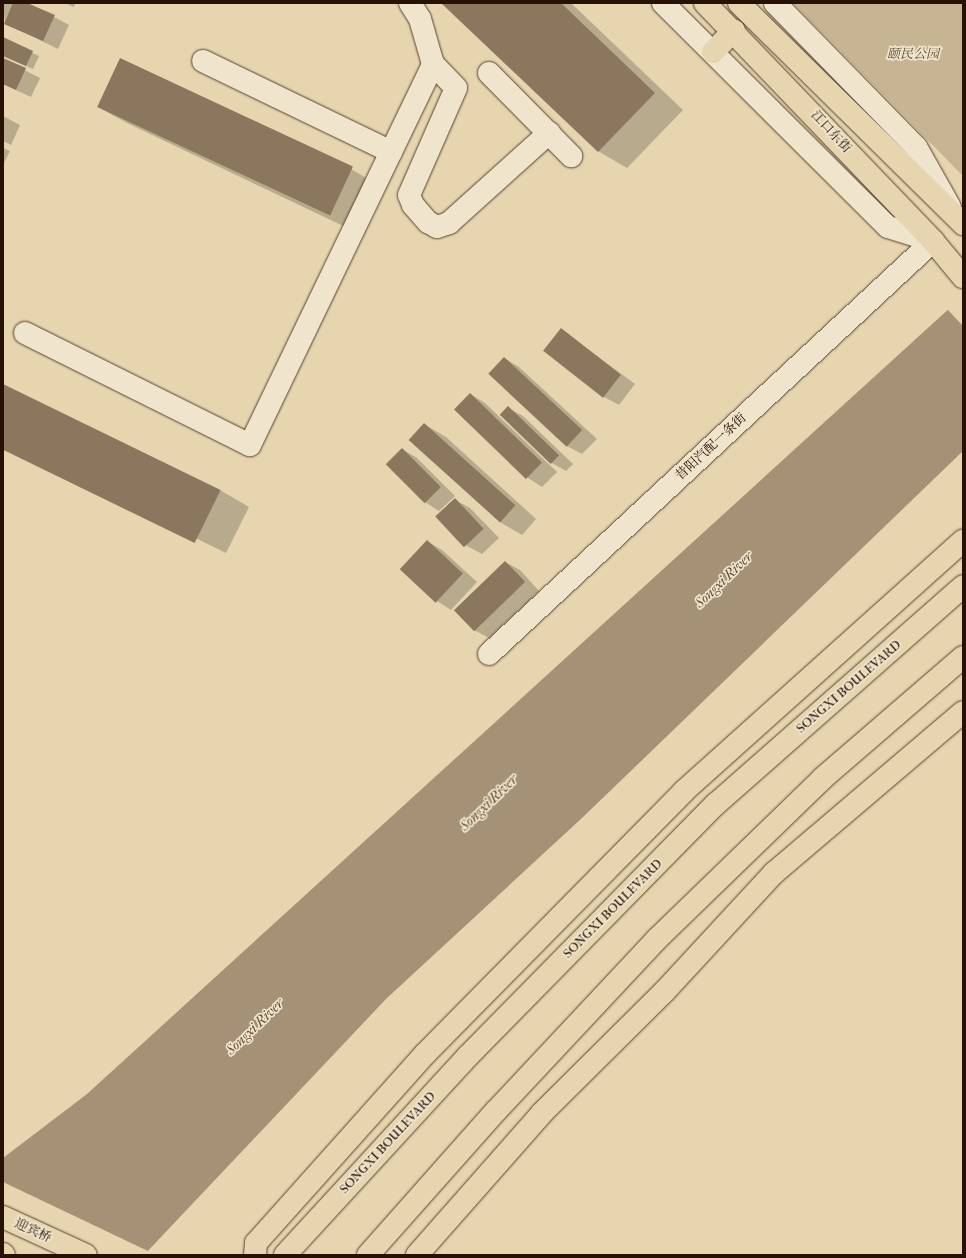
<!DOCTYPE html>
<html>
<head>
<meta charset="utf-8">
<style>
	body { margin:0 }
	#map { position:relative; width:966px; height:1258px; overflow:hidden; background:#e7d5b0; font-family:"IM FELL French Canon","Noto Serif SC",serif }
	div>[style] { position:absolute }
	.green>* { inset:0; background:#c6b493 }
	.water>* { inset:0; background:#a59276 }
	.pier>* { inset:0; background:#e7d5b0 }
	.shadow>* { inset:0; background:#0003 }
	.building>* { inset:0; background:#8a775d; transform-origin:0 0 }
	.roads { filter:drop-shadow(0 0 1px #56422f) drop-shadow(0 0 1px #56422f) }
	.minor>* { height:22px; margin:-11px; padding:0 11px; transform-origin:11px; border-radius:11px; background:#efe4cc }
	.major>* { height:22px; margin:-11px; padding:0 11px; transform-origin:11px; border-radius:11px; background:#e7d5b0 }
	.highway>* { height:22px; margin:-11px; padding:0 11px; transform-origin:11px; border-radius:11px; background:#e7d5b0 }
	span { translate:-50% -50%; white-space:nowrap; text-align:center; line-height:1.15; -webkit-text-stroke:3.5px #efe4cc; paint-order:stroke }
	.park-label { font-size:13px; color:#5e4a36; font-style:italic }
	.street-label { font-size:13px; color:#261104 }
	.water-label { font-size:14px; color:#5f4b37; font-style:italic }
	.frame { position:absolute; inset:0; border:4px solid #261104; pointer-events:none }
</style>
</head>
<body>
<div id="map">
	<div class="green">
		<div style="clip-path:polygon(793px 3px,963px 3px,963px 176px)"></div>
	</div>
	<div class="water">
		<div style="clip-path:polygon(963px 296px,963px 451px,582px 818px,386px 999px,144px 1255px,3px 1255px,3px 1158px,87px 1094px)"></div>
	</div>
	<div class="pier">
		<div style="clip-path:polygon(963px 294px,963px 326px,947px 309px)"></div>
		<div style="clip-path:polygon(3px 1182px,150px 1252px,147px 1255px,3px 1255px)"></div>
	</div>
	<div class="shadow">
		<div style="clip-path:polygon(3px 3px,28px 3px,69px 25px,58px 49px,5px 23px)"></div>
		<div style="clip-path:polygon(65px 3px,75px 3px,74px 7px)"></div>
		<div style="clip-path:polygon(443px 3px,571px 3px,683px 110px,627px 168px,598px 151px)"></div>
		<div style="clip-path:polygon(3px 39px,39px 56px,33px 69px,3px 56px)"></div>
		<div style="clip-path:polygon(3px 59px,40px 78px,31px 97px,3px 84px)"></div>
		<div style="clip-path:polygon(121px 60px,351px 169px,380px 186px,358px 233px,127px 123px,98px 107px)"></div>
		<div style="clip-path:polygon(3px 116px,20px 125px,11px 145px,3px 141px)"></div>
		<div style="clip-path:polygon(3px 148px,10px 151px,3px 165px)"></div>
		<div style="clip-path:polygon(562px 330px,635px 384px,619px 405px,604px 397px)"></div>
		<div style="clip-path:polygon(504px 358px,519px 367px,597px 439px,582px 454px,567px 446px,490px 374px)"></div>
		<div style="clip-path:polygon(3px 385px,220px 490px,249px 507px,226px 553px,3px 444px)"></div>
		<div style="clip-path:polygon(470px 394px,485px 403px,557px 472px,542px 487px,528px 478px)"></div>
		<div style="clip-path:polygon(508px 408px,523px 416px,573px 464px,566px 471px,552px 463px)"></div>
		<div style="clip-path:polygon(424px 424px,446px 437px,536px 519px,522px 535px,500px 522px)"></div>
		<div style="clip-path:polygon(402px 449px,417px 458px,455px 496px,439px 511px,425px 502px)"></div>
		<div style="clip-path:polygon(455px 500px,470px 508px,499px 538px,482px 554px,467px 546px)"></div>
		<div style="clip-path:polygon(427px 541px,442px 550px,477px 582px,451px 610px,437px 601px)"></div>
		<div style="clip-path:polygon(505px 562px,520px 570px,539px 591px,489px 638px,474px 630px)"></div>
	</div>
	<div class="building">
		<div style="clip-path:polygon(13px 3px,27px 3px,55px 15px,43px 41px,4px 24px)"></div>
		<div style="clip-path:polygon(441px 3px,561px 3px,655px 93px,598px 152px)"></div>
		<div style="clip-path:polygon(3px 37px,33px 51px,26px 66px,3px 56px)"></div>
		<div style="clip-path:polygon(3px 58px,26px 68px,16px 90px,3px 84px)"></div>
		<div style="left:120px;top:58px;width:257px;height:54px;rotate:25deg"></div>
		<div style="left:561px;top:328px;width:76px;height:29px;rotate:38deg"></div>
		<div style="left:504px;top:357px;width:107px;height:23px;rotate:43deg"></div>
		<div style="left:3px;top:384px;width:242px;height:59px;rotate:26deg"></div>
		<div style="left:470px;top:393px;width:100px;height:23px;rotate:44deg"></div>
		<div style="left:508px;top:406px;width:71px;height:12px;rotate:44deg"></div>
		<div style="left:424px;top:423px;width:123px;height:23px;rotate:42deg"></div>
		<div style="left:402px;top:448px;width:55px;height:23px;rotate:45deg"></div>
		<div style="left:455px;top:498px;width:42px;height:27px;rotate:47deg"></div>
		<div style="left:427px;top:540px;width:49px;height:40px;rotate:43deg"></div>
		<div style="left:505px;top:561px;width:29px;height:71px;rotate:46deg"></div>
	</div>
	<div class="roads">
		<div class="minor">
			<div style="left:663px;top:3px;width:317px;rotate:44.9deg"></div>
			<div style="left:888px;top:227px;width:47px;rotate:17.3deg"></div>
			<div style="left:775px;top:3px;width:202px;rotate:45.6deg"></div>
			<div style="left:916px;top:147px;width:69px;rotate:60.5deg"></div>
			<div style="left:203px;top:61px;width:209px;rotate:25.8deg"></div>
			<div style="left:433px;top:64px;width:33px;rotate:46deg"></div>
			<div style="left:456px;top:88px;width:117px;rotate:113.7deg"></div>
			<div style="left:409px;top:195px;width:11px;rotate:68deg"></div>
			<div style="left:413px;top:205px;width:23px;rotate:49deg"></div>
			<div style="left:428px;top:222px;width:10px;rotate:29deg"></div>
			<div style="left:437px;top:227px;width:13px;rotate:-18deg"></div>
			<div style="left:449px;top:223px;width:135px;rotate:-42deg"></div>
			<div style="left:489px;top:73px;width:117px;rotate:45.3deg"></div>
			<div style="left:25px;top:333px;width:251px;rotate:26.5deg"></div>
			<div style="left:250px;top:445px;width:423px;rotate:-64.3deg"></div>
			<div style="left:433px;top:64px;width:47px;rotate:-106.1deg"></div>
			<div style="left:420px;top:19px;width:19px;rotate:-122deg"></div>
			<div style="left:489px;top:654px;width:606px;rotate:-42.93deg"></div>
		</div>
		<div class="major">
			<div style="left:705px;top:3px;width:330px;rotate:46.2deg"></div>
			<div style="left:933px;top:241px;width:47px;rotate:50.2deg"></div>
			<div style="left:739px;top:3px;width:315px;rotate:44.6deg"></div>
			<div style="left:713px;top:52px;width:30px;rotate:-46deg"></div>
			<div style="left:3px;top:1217px;width:91px;rotate:24.6deg"></div>
			<div style="left:3px;top:1254px;width:1px;rotate:45deg"></div>
			<div style="left:255px;top:1255px;width:12px;rotate:-85deg"></div>
			<div style="left:256px;top:1243px;width:254px;rotate:-48.2deg"></div>
			<div style="left:425px;top:1054px;width:369px;rotate:-45.4deg"></div>
			<div style="left:684px;top:791px;width:375px;rotate:-41.9deg"></div>
			<div style="left:417px;top:1255px;width:189px;rotate:-48.6deg"></div>
			<div style="left:542px;top:1113px;width:173px;rotate:-44.8deg"></div>
			<div style="left:665px;top:991px;width:161px;rotate:-47.3deg"></div>
			<div style="left:774px;top:873px;width:248px;rotate:-40.4deg"></div>
		</div>
		<div class="highway">
			<div style="left:285px;top:1255px;width:270px;rotate:-47.4deg"></div>
			<div style="left:468px;top:1056px;width:354px;rotate:-45.5deg"></div>
			<div style="left:716px;top:804px;width:329px;rotate:-41.4deg"></div>
			<div style="left:368px;top:1255px;width:193px;rotate:-48.4deg"></div>
			<div style="left:496px;top:1111px;width:236px;rotate:-46.9deg"></div>
			<div style="left:657px;top:939px;width:231px;rotate:-44.1deg"></div>
			<div style="left:823px;top:778px;width:185px;rotate:-40.8deg"></div>
		</div>
	</div>
	<div class="park-label">
		<span style="left:913px;top:54px">颐民公园</span>
	</div>
	<div class="street-label">
		<span style="left:831px;top:132px;rotate:47deg">江口东街</span>
		<span style="left:711px;top:447px;rotate:-43deg">昔阳汽配一条街</span>
		<span style="left:849px;top:687px;rotate:-41deg">SONGXI BOULEVARD</span>
		<span style="left:613px;top:909px;rotate:-45deg">SONGXI BOULEVARD</span>
		<span style="left:388px;top:1143px;rotate:-47deg">SONGXI BOULEVARD</span>
		<span style="left:33px;top:1231px;rotate:25deg">迎宾桥</span>
	</div>
	<div class="water-label">
		<span style="left:724px;top:580px;rotate:-44deg">Songxi River</span>
		<span style="left:489px;top:803px;rotate:-44deg">Songxi River</span>
		<span style="left:255px;top:1027px;rotate:-44deg">Songxi River</span>
	</div>
	<div class="frame"></div>
</div>
</body>
</html>
